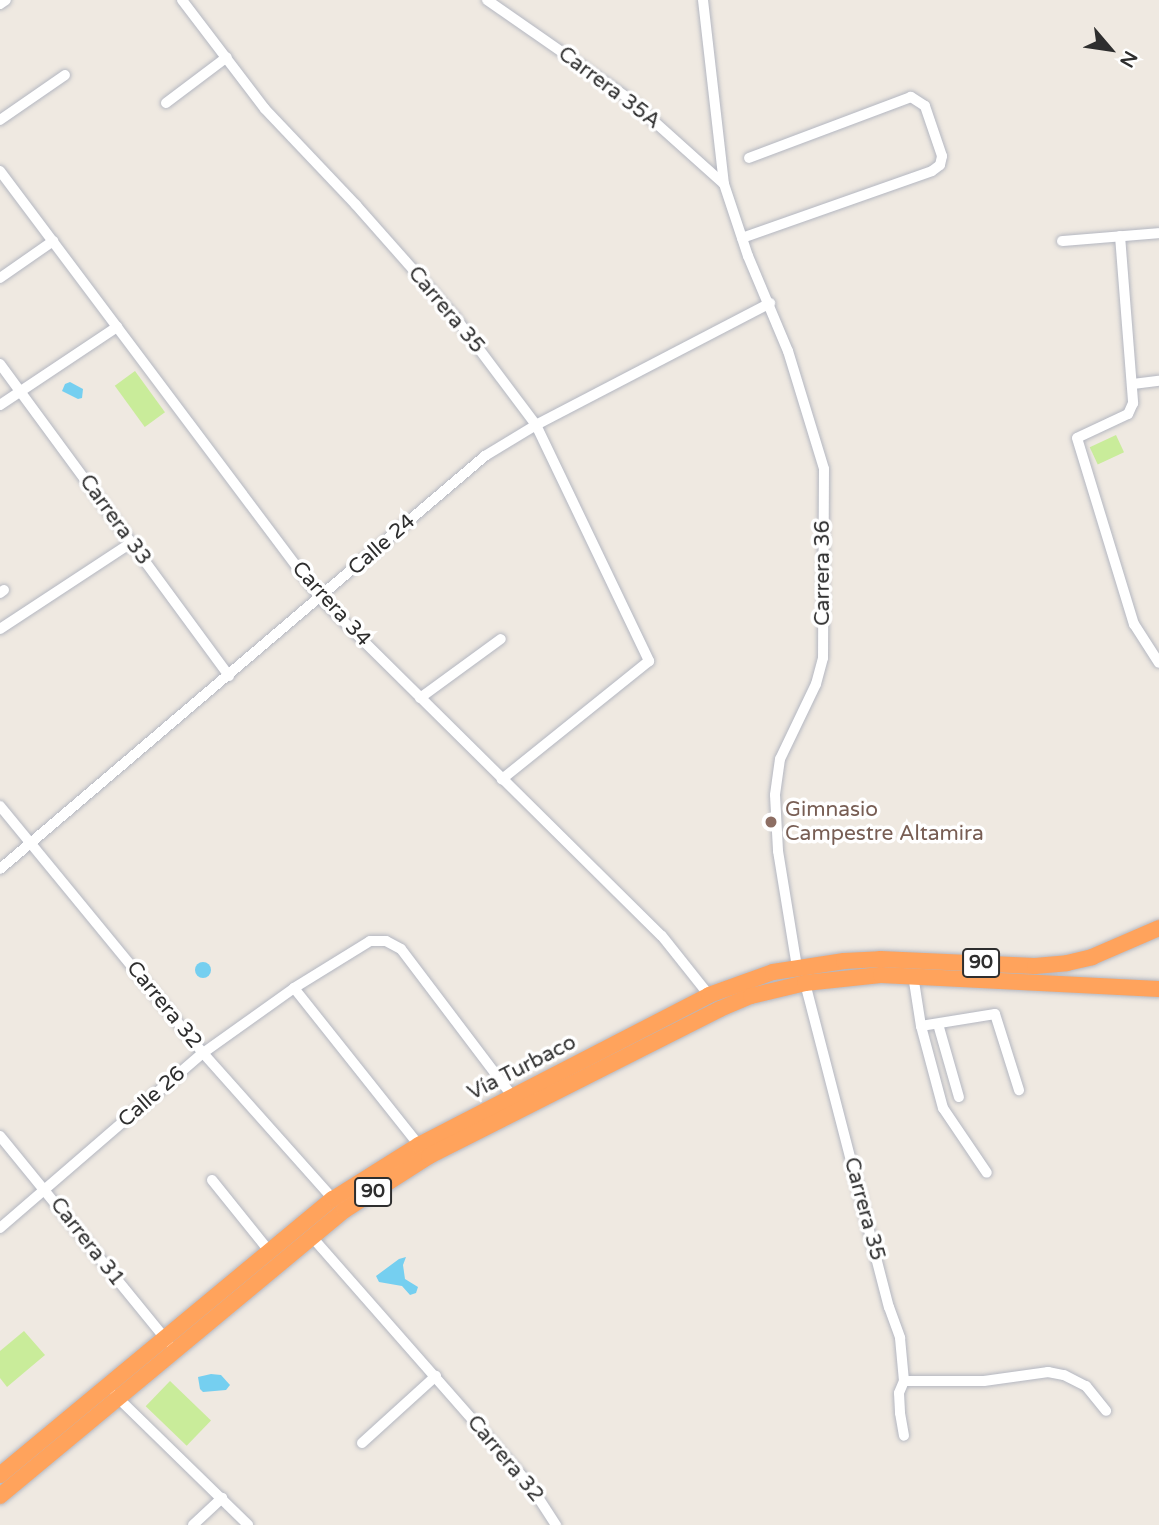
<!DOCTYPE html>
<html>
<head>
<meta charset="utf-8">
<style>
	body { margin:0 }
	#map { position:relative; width:1159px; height:1525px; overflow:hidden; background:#efe9e1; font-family:"Varela Round",sans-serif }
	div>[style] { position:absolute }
	.pitch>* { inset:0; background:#c9ec9a; transform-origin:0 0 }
	.water>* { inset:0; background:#75cff0 }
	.round { border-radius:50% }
	.roads { filter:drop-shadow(0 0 2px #b4b7c1) drop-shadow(0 0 2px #b4b7c1) }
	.minor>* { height:10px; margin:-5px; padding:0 5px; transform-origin:5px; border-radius:5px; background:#fff }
	.highway>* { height:16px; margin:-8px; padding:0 8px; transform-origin:8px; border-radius:8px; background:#ffa35c }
	.dots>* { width:19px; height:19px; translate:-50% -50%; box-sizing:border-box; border:4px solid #fff; border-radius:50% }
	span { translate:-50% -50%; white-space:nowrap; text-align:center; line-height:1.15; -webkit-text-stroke:7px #fff; paint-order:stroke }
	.shield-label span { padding:2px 5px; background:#fff; border:2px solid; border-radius:5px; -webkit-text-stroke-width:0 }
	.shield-label { font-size:19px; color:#2e2e2e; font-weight:700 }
	.street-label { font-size:21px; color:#2e2e2e }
	.education-label { font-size:21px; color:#785e54 }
	.left { translate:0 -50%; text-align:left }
	.north { position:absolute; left:1075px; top:14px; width:70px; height:70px; -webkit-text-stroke:5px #fff; paint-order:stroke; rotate:119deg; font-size:19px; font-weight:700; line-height:28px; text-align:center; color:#2e2e2e }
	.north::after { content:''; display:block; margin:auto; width:24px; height:32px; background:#2e2e2e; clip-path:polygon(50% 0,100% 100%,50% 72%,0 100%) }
</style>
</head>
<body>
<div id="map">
	<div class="pitch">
		<div style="left:135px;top:371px;width:51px;height:25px;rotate:54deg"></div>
		<div style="left:1116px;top:435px;width:19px;height:29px;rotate:65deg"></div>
		<div style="clip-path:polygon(24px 1331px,45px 1355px,7px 1387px,0 1378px,0 1351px)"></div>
		<div style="left:170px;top:1381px;width:57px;height:35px;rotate:44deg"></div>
	</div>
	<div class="water">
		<div style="clip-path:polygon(70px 382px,83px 389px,82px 398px,78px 399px,62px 391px,65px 384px)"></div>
		<div class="round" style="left:195px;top:962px;width:16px;height:16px"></div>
		<div style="clip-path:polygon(406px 1257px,403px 1265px,405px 1279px,418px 1287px,416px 1293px,410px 1295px,402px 1286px,379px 1282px,376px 1276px,399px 1259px)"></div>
		<div style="clip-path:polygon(211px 1374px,221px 1375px,230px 1385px,226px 1390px,203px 1392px,200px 1389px,198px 1377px)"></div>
	</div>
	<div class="roads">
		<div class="minor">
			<div style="left:182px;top:0;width:137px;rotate:52.7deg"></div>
			<div style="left:265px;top:109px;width:132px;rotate:46.5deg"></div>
			<div style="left:356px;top:205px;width:149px;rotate:48.5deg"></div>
			<div style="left:455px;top:317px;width:135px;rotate:53.1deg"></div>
			<div style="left:536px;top:425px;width:262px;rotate:64.4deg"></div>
			<div style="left:649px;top:661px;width:189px;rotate:141.2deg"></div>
			<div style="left:487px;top:0;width:172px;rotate:34.8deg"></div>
			<div style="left:628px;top:98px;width:129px;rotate:41.9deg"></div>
			<div style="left:703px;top:0;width:185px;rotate:83.5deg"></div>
			<div style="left:724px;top:184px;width:76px;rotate:71.6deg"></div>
			<div style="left:748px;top:256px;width:103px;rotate:67.2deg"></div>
			<div style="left:788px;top:351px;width:123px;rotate:73deg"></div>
			<div style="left:824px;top:469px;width:189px;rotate:90.3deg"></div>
			<div style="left:823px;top:658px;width:27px;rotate:105deg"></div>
			<div style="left:816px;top:684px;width:83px;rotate:115.6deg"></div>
			<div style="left:780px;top:759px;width:36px;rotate:98deg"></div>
			<div style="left:775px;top:795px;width:56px;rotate:86.9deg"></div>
			<div style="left:778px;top:851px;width:118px;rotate:80.7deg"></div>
			<div style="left:0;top:4px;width:7px;rotate:-34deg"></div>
			<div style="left:166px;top:103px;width:76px;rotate:-37deg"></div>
			<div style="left:0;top:120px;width:79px;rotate:-34.7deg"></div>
			<div style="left:0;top:171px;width:535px;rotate:53.13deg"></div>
			<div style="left:321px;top:599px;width:479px;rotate:44.7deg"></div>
			<div style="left:662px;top:936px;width:75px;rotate:51.5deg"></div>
			<div style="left:1120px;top:236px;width:168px;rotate:85.5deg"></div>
			<div style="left:1133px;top:403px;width:12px;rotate:114deg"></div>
			<div style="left:1128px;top:414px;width:56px;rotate:154.8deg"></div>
			<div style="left:1077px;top:438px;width:195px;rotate:73deg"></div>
			<div style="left:1134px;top:624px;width:46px;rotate:57.3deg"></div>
			<div style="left:742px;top:238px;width:201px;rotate:-19.4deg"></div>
			<div style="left:932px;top:171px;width:10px;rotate:-37deg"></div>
			<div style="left:940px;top:165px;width:9px;rotate:-77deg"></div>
			<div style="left:942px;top:156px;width:53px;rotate:-108.8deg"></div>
			<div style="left:925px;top:106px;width:17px;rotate:-147deg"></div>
			<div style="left:911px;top:97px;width:173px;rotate:159.4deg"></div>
			<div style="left:1062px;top:241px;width:97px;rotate:-4.7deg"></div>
			<div style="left:0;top:278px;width:65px;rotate:-34.9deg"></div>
			<div style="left:0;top:364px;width:387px;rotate:53.7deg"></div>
			<div style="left:1133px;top:384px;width:26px;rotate:-7deg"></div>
			<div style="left:0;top:405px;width:141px;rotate:-33.7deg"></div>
			<div style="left:0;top:593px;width:5px;rotate:-37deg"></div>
			<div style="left:0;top:629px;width:157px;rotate:-33.3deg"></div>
			<div style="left:420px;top:698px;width:100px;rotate:-36.1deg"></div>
			<div style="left:0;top:806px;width:320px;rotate:50.6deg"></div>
			<div style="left:203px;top:1053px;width:195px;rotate:48.3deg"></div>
			<div style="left:0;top:869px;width:637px;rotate:-40.42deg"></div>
			<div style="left:485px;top:456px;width:60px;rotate:-31.3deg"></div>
			<div style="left:536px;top:425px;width:264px;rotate:-27.5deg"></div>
			<div style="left:913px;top:975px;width:52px;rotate:81.1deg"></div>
			<div style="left:921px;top:1026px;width:85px;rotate:75deg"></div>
			<div style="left:943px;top:1108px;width:78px;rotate:55.9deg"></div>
			<div style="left:805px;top:983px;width:335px;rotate:75.5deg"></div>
			<div style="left:889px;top:1307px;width:33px;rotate:70deg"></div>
			<div style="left:900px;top:1338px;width:43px;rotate:84.7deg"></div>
			<div style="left:904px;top:1381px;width:13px;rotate:113deg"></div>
			<div style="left:899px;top:1393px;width:20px;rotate:87deg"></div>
			<div style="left:900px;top:1413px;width:23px;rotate:80deg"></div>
			<div style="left:294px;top:988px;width:201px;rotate:51.5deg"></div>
			<div style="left:938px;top:1024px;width:76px;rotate:74deg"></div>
			<div style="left:921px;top:1026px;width:75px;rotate:-9.2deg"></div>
			<div style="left:995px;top:1014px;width:80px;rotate:72.5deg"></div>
			<div style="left:0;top:1136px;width:266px;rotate:50.8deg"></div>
			<div style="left:212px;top:1180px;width:91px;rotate:51.2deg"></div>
			<div style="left:0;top:1228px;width:268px;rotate:-40.8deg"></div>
			<div style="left:203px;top:1053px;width:112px;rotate:-35.5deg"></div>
			<div style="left:294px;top:988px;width:89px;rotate:-31.7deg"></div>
			<div style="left:370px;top:941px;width:16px"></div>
			<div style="left:386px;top:941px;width:17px;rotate:28deg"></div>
			<div style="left:401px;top:949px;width:186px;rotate:52.9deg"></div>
			<div style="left:312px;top:1237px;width:330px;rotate:48.7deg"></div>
			<div style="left:530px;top:1485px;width:48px;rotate:57deg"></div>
			<div style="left:904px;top:1381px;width:80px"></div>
			<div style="left:984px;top:1381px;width:65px;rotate:-8deg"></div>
			<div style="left:1048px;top:1372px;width:16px;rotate:11deg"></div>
			<div style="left:1064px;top:1375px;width:25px;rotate:27deg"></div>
			<div style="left:1086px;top:1386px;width:32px;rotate:51deg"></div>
			<div style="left:115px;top:1395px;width:186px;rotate:44.3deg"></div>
			<div style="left:362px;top:1443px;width:100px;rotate:-42.2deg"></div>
			<div style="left:193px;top:1525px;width:40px;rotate:-43deg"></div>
		</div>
		<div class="highway">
			<div style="left:0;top:1475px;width:433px;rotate:-39.7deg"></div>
			<div style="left:333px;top:1199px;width:102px;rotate:-32.1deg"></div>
			<div style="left:419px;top:1145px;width:326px;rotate:-27.3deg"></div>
			<div style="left:709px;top:995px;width:68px;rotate:-19.8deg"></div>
			<div style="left:773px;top:972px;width:72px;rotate:-8.8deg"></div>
			<div style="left:844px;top:961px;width:36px;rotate:-3deg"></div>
			<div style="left:880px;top:959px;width:155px;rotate:2.6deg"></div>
			<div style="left:1035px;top:966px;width:32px;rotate:-5deg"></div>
			<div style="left:1067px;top:963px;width:26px;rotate:-13deg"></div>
			<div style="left:1092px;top:957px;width:73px;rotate:-23.4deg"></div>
			<div style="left:0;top:1496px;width:448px;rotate:-39.7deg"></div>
			<div style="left:345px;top:1210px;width:100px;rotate:-32.7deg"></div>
			<div style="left:429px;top:1156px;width:326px;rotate:-26.8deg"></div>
			<div style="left:720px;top:1009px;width:34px;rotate:-23deg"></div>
			<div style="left:751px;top:996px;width:56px;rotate:-13.5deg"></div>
			<div style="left:805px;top:983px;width:76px;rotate:-6deg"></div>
			<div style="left:881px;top:975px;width:278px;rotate:2.9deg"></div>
		</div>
	</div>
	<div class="dots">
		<div style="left:771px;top:822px;background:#8d6e63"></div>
	</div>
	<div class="shield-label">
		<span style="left:981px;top:963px">90</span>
		<span style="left:373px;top:1192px">90</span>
	</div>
	<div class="street-label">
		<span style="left:609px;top:88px;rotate:37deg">Carrera 35A</span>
		<span style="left:446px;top:310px;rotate:50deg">Carrera 35</span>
		<span style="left:115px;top:520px;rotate:54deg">Carrera 33</span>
		<span style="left:382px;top:545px;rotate:-41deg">Calle 24</span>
		<span style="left:823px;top:573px;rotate:-90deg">Carrera 36</span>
		<span style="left:331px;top:604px;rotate:48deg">Carrera 34</span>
		<span style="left:164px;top:1005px;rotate:51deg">Carrera 32</span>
		<span style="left:522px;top:1068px;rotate:-27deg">Vía Turbaco</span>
		<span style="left:152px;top:1097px;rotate:-41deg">Calle 26</span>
		<span style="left:864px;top:1209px;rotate:75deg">Carrera 35</span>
		<span style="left:87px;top:1242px;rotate:52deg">Carrera 31</span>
		<span style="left:505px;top:1459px;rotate:50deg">Carrera 32</span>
	</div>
	<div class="education-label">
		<span class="left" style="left:785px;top:822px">Gimnasio<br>Campestre Altamira</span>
	</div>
	<div class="north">N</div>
</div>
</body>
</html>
